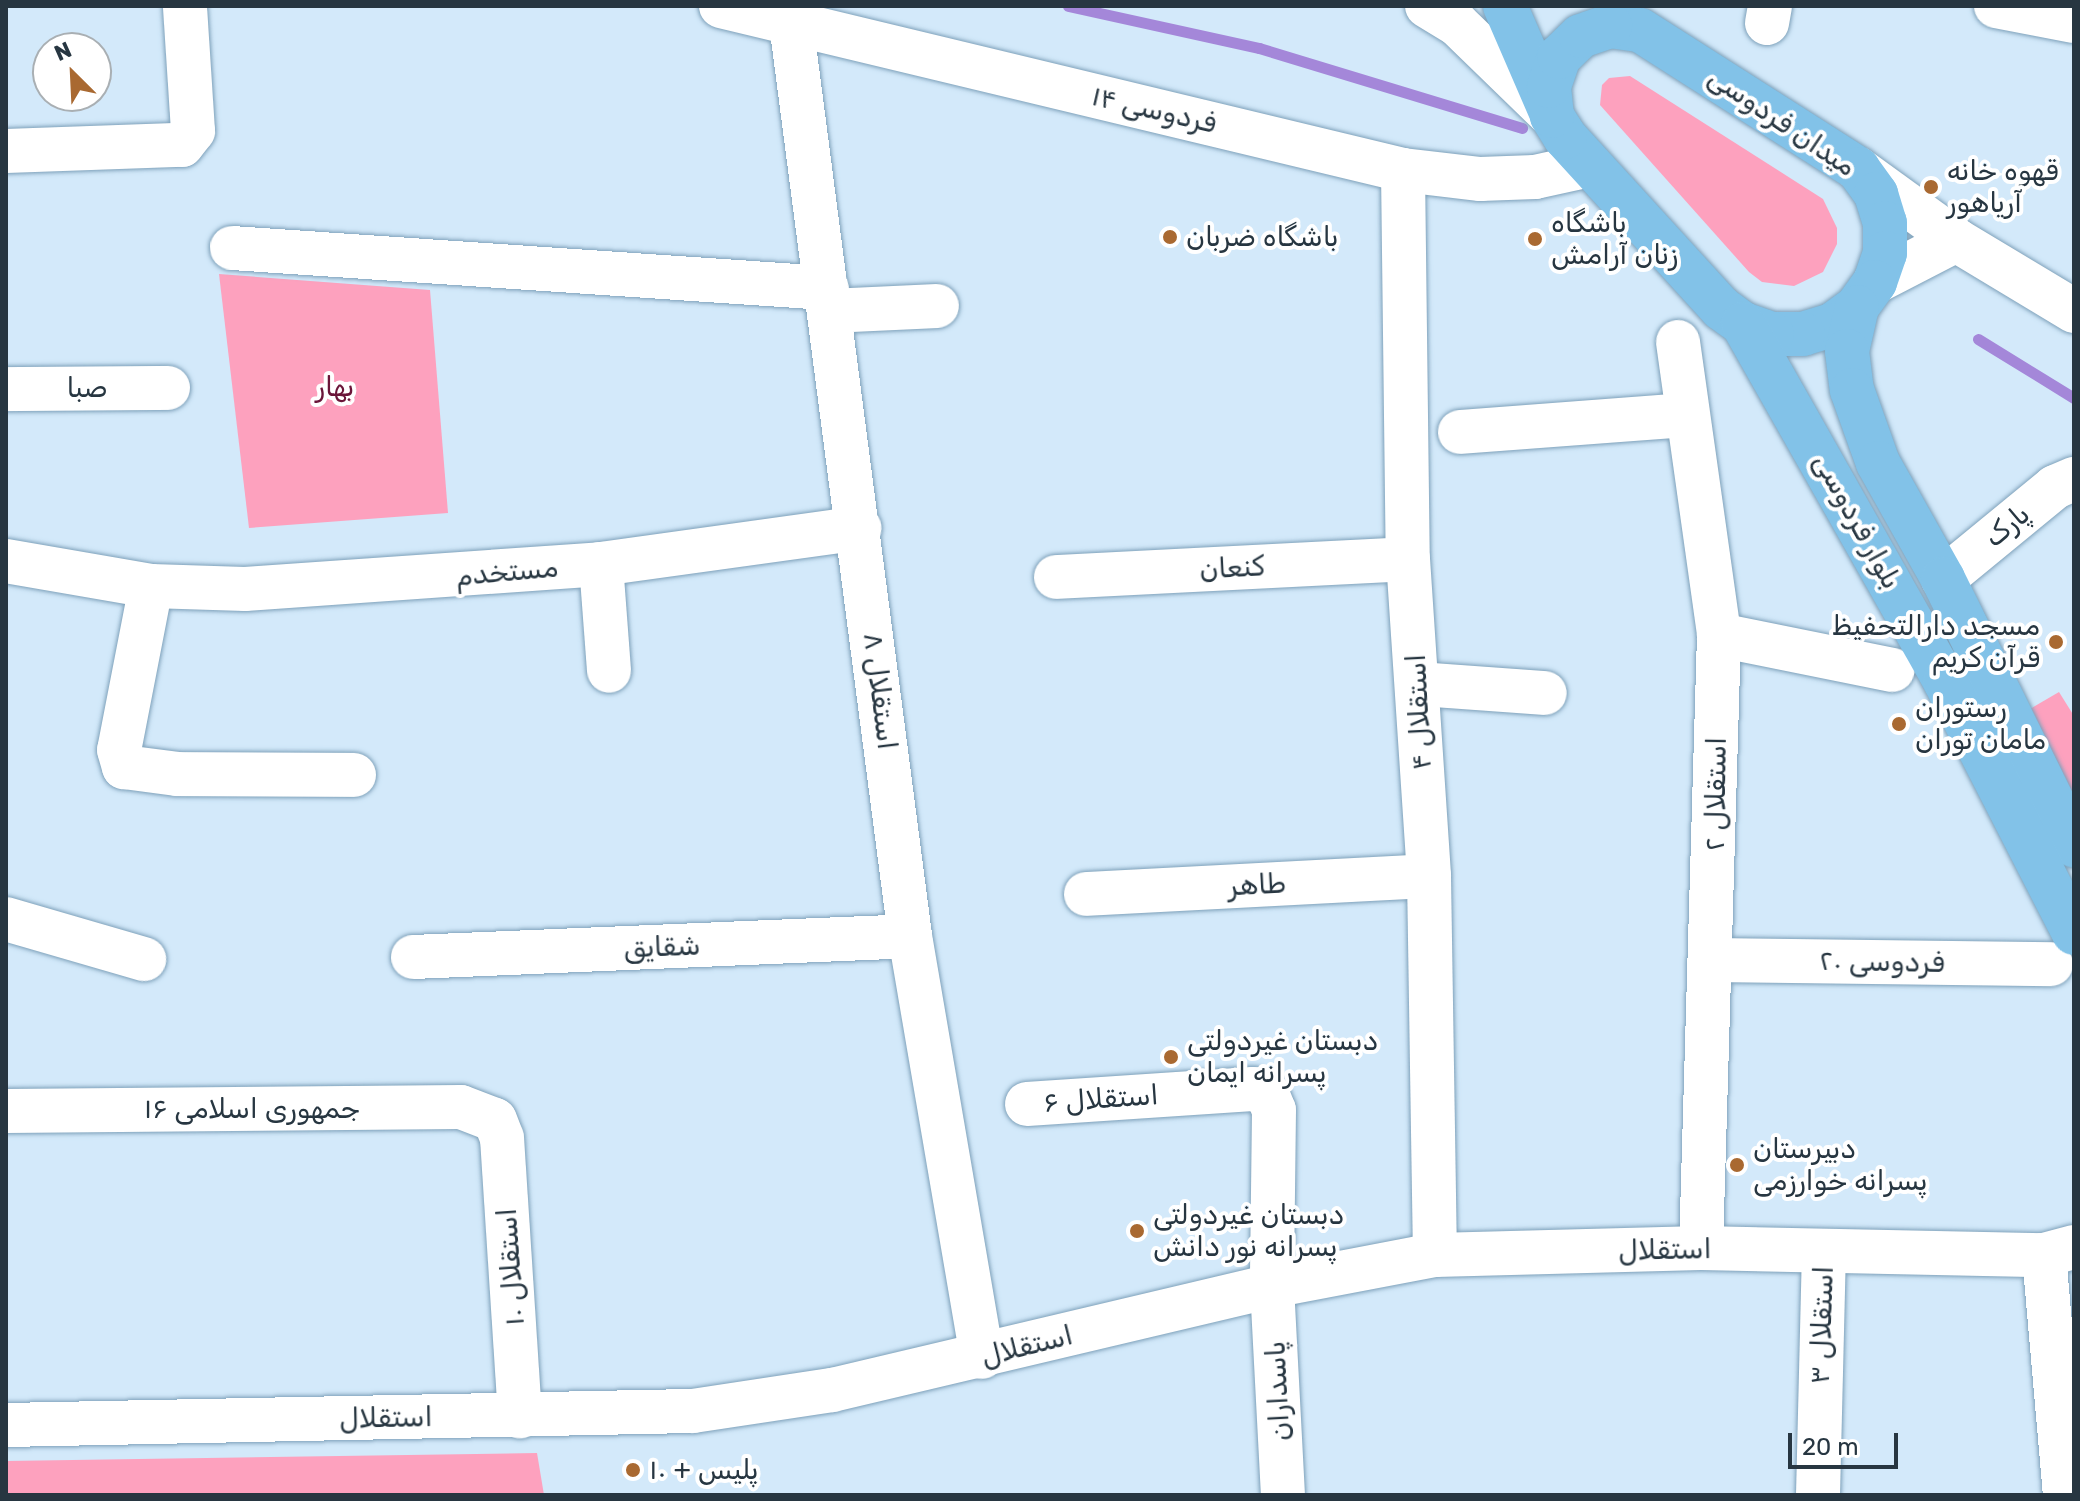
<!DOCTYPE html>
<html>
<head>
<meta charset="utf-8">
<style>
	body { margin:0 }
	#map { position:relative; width:2080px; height:1501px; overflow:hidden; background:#d3e9fa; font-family:Rubik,Cairo,sans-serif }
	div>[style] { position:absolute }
	.green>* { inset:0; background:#fda1be }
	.stream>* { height:11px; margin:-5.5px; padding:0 5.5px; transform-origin:5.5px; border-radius:5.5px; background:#a487d9 }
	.roads { filter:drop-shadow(0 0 2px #7ea1ba) drop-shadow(0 0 2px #7ea1ba) }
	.minor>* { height:44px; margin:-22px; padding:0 22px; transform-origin:22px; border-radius:22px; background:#fff }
	.major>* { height:44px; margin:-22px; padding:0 22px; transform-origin:22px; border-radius:22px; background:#82c2e8 }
	.dots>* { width:22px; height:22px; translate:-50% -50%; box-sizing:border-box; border:4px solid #fff; border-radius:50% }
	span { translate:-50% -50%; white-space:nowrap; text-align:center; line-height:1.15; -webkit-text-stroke:8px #fff; paint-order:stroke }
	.street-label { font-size:28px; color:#273641 }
	.poi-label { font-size:28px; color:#273641 }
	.left { translate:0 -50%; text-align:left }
	.right { translate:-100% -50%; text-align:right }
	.park-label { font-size:28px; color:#6a1539 }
	.frame { position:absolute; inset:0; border:8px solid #273641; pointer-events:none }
	.north { position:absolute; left:32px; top:32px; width:80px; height:80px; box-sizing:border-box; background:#fff; border:2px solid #a9afb3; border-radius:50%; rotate:336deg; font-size:22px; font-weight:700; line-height:32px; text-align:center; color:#273641 }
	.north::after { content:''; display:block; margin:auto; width:28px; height:36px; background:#a96931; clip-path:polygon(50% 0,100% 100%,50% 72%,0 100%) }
	.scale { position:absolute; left:1788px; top:1433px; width:110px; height:36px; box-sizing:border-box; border:4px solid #273641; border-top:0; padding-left:10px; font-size:24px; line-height:28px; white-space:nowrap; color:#273641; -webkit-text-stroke:6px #fff; paint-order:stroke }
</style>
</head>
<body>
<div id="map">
	<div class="green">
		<div style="clip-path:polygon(1630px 76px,1823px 199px,1837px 228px,1837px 244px,1823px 272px,1794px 286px,1762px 282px,1749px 272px,1600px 105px,1602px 85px,1609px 78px)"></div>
		<div style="clip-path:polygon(219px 274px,430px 290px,448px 513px,249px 528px)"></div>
		<div style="clip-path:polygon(2059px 692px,2074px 716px,2074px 798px,2030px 709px)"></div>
		<div style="clip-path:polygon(537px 1453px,544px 1495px,6px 1495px,6px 1461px)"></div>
	</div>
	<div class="stream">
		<div style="left:1068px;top:6px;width:196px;rotate:12.4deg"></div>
		<div style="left:1259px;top:48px;width:275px;rotate:16.9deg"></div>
		<div style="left:1978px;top:339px;width:113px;rotate:31.6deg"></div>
	</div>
	<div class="roads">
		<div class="minor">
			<div style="left:721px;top:6px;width:701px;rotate:13.52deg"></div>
			<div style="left:1403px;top:170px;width:78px;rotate:6.7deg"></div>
			<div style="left:1480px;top:179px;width:55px;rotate:-2.1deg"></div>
			<div style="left:1535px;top:177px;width:56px;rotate:-12.3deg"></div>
			<div style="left:1427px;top:6px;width:35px;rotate:31deg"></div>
			<div style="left:1457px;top:24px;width:132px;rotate:44.1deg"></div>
			<div style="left:1996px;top:6px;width:79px;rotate:10.9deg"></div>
			<div style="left:791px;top:23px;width:921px;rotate:82.57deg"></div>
			<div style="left:910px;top:936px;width:427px;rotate:80.3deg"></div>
			<div style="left:1767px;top:23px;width:17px;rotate:-80deg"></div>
			<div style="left:6px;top:151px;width:176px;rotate:-2deg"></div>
			<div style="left:182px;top:145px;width:18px;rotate:-52deg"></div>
			<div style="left:193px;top:131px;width:125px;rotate:-93.7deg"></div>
			<div style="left:1858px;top:169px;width:121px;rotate:35.9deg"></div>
			<div style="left:1956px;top:240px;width:138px;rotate:31deg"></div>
			<div style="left:1403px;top:170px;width:389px;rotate:89.3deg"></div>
			<div style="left:1408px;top:559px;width:318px;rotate:86.2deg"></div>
			<div style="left:1429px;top:876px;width:379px;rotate:89.1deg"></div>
			<div style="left:232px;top:248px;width:596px;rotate:3.85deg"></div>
			<div style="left:1875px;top:282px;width:91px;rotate:-27.4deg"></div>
			<div style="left:830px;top:311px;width:107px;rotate:-2.7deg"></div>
			<div style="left:1678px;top:342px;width:296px;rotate:82deg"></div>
			<div style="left:1719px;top:635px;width:613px;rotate:91.68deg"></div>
			<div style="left:6px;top:389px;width:162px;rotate:-0.4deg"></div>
			<div style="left:1460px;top:432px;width:228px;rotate:-4.3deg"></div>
			<div style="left:6px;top:561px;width:147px;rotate:9.8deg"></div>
			<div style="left:151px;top:586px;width:94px;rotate:1.8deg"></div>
			<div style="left:245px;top:589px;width:357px;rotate:-4deg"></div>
			<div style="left:601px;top:564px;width:261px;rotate:-7.9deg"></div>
			<div style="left:601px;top:564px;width:107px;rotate:85.7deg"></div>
			<div style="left:1056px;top:577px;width:352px;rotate:-2.9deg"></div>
			<div style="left:1943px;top:579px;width:145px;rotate:-39.4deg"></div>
			<div style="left:2055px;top:487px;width:21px;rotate:-23deg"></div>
			<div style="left:151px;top:586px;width:167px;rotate:101deg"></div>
			<div style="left:119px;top:750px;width:18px;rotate:74deg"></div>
			<div style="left:124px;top:767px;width:53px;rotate:7.5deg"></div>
			<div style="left:177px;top:774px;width:177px;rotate:0.3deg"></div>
			<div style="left:1719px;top:635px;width:177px;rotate:11.4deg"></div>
			<div style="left:1419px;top:684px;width:126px;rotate:4.1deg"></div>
			<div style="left:1086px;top:894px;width:343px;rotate:-3deg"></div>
			<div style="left:6px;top:919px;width:144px;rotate:16.2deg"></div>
			<div style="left:413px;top:957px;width:497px;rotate:-2.4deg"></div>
			<div style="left:1713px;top:960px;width:338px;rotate:0.7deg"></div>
			<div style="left:1027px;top:1104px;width:226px;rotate:-3.8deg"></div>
			<div style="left:1253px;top:1089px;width:15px;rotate:16deg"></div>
			<div style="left:1267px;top:1093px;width:18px;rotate:68deg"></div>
			<div style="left:1274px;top:1110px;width:176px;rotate:90.7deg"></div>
			<div style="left:1272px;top:1286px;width:209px;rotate:87deg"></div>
			<div style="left:6px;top:1111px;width:455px;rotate:-0.5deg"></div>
			<div style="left:461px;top:1107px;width:36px;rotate:21deg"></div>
			<div style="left:495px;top:1120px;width:19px;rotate:69deg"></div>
			<div style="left:502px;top:1138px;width:279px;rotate:86.3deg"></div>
			<div style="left:2044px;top:1255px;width:241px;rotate:85deg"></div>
			<div style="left:6px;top:1425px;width:687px;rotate:-1.17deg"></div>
			<div style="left:693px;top:1411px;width:141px;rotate:-8.6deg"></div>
			<div style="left:832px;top:1390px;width:452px;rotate:-13.3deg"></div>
			<div style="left:1272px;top:1286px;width:166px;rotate:-10.8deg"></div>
			<div style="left:1435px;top:1255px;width:266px;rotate:-1.5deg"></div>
			<div style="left:1701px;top:1248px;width:343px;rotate:1.2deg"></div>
			<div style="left:2044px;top:1255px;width:31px;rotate:-15deg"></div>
			<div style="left:1818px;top:1495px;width:243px;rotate:-88.6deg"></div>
		</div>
		<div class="major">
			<div style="left:1505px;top:6px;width:113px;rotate:66.6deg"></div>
			<div style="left:1610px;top:26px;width:30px;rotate:8deg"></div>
			<div style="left:1640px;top:30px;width:259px;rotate:32.5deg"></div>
			<div style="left:1858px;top:169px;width:31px;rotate:54deg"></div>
			<div style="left:1876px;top:194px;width:30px;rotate:73deg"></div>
			<div style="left:1885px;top:223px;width:30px;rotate:90deg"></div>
			<div style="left:1885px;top:253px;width:31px;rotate:109deg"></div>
			<div style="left:1875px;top:282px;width:31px;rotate:126deg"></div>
			<div style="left:1857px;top:307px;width:31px;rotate:144deg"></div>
			<div style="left:1832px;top:325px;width:30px;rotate:163deg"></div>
			<div style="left:1803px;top:334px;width:31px;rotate:180deg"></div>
			<div style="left:1772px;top:334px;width:31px;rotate:-161deg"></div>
			<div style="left:1743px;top:324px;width:27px;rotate:-144deg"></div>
			<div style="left:1721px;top:308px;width:231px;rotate:-132.4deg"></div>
			<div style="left:1565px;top:137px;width:25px;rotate:-122deg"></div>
			<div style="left:1552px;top:116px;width:30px;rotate:-96deg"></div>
			<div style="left:1549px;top:86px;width:31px;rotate:-71deg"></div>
			<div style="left:1559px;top:57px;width:30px;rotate:-44deg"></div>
			<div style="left:1581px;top:36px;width:31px;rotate:-19deg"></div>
			<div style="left:1857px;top:307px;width:45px;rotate:102.8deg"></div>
			<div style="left:1847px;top:351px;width:39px;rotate:83deg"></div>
			<div style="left:1852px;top:390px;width:77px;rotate:70.4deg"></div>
			<div style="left:1878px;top:463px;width:133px;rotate:60.7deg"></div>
			<div style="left:1943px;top:579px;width:297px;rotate:63.8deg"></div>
			<div style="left:1743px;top:324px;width:410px;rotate:60.5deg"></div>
			<div style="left:1945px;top:681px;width:283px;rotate:62.9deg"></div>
		</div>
	</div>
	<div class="dots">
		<div style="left:1931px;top:187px;background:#a96931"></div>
		<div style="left:1170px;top:237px;background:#a96931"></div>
		<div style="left:1535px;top:239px;background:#a96931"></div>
		<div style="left:2056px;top:642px;background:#a96931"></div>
		<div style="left:1899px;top:724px;background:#a96931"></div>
		<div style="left:1171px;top:1057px;background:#a96931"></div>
		<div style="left:1737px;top:1165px;background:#a96931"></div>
		<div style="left:1137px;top:1231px;background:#a96931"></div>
		<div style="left:633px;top:1470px;background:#a96931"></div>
	</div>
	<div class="street-label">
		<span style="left:1154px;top:110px;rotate:13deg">فردوسی ۱۴</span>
		<span style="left:1782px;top:122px;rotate:34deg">میدان فردوسی</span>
		<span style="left:87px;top:388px">صبا</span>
		<span style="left:1857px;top:521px;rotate:61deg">بلوار فردوسی</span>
		<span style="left:2007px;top:526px;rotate:-40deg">پارک</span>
		<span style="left:1232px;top:568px;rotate:-3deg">کنعان</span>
		<span style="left:507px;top:572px;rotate:-5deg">مستخدم</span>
		<span style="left:880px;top:691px;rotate:83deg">استقلال ۸</span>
		<span style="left:1419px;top:712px;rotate:-93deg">استقلال ۴</span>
		<span style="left:1716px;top:794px;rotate:-89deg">استقلال ۲</span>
		<span style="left:1257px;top:885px;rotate:-3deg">طاهر</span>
		<span style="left:662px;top:947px;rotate:-2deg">شقایق</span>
		<span style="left:1882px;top:962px;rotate:1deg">فردوسی ۲۰</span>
		<span style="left:1101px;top:1099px;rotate:-4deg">استقلال ۶</span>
		<span style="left:252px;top:1109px">جمهوری اسلامی ۱۶</span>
		<span style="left:1665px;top:1250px;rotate:-1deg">استقلال</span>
		<span style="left:511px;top:1267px;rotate:-94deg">استقلال ۱۰</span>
		<span style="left:1822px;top:1325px;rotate:-88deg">استقلال ۳</span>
		<span style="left:1027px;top:1346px;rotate:-14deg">استقلال</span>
		<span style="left:1278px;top:1391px;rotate:-93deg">پاسداران</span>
		<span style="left:386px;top:1418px;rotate:-1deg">استقلال</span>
	</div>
	<div class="poi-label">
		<span class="left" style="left:1947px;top:187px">قهوه خانه<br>آریاهور</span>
		<span class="left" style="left:1551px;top:239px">باشگاه<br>زنان آرامش</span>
		<span class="left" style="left:1186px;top:237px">باشگاه ضربان</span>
		<span class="right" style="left:2040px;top:642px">مسجد دارالتحفیظ<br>قرآن کریم</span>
		<span class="left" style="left:1915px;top:724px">رستوران<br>مامان توران</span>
		<span class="left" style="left:1187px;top:1057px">دبستان غیردولتی<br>پسرانه ایمان</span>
		<span class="left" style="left:1753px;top:1165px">دبیرستان<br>پسرانه خوارزمی</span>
		<span class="left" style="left:1153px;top:1231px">دبستان غیردولتی<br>پسرانه نور دانش</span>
		<span class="left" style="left:649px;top:1470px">پلیس + ۱۰</span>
	</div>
	<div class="park-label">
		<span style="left:335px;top:387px">بهار</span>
	</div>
	<div class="frame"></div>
	<div class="north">N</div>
	<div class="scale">20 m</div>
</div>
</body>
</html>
